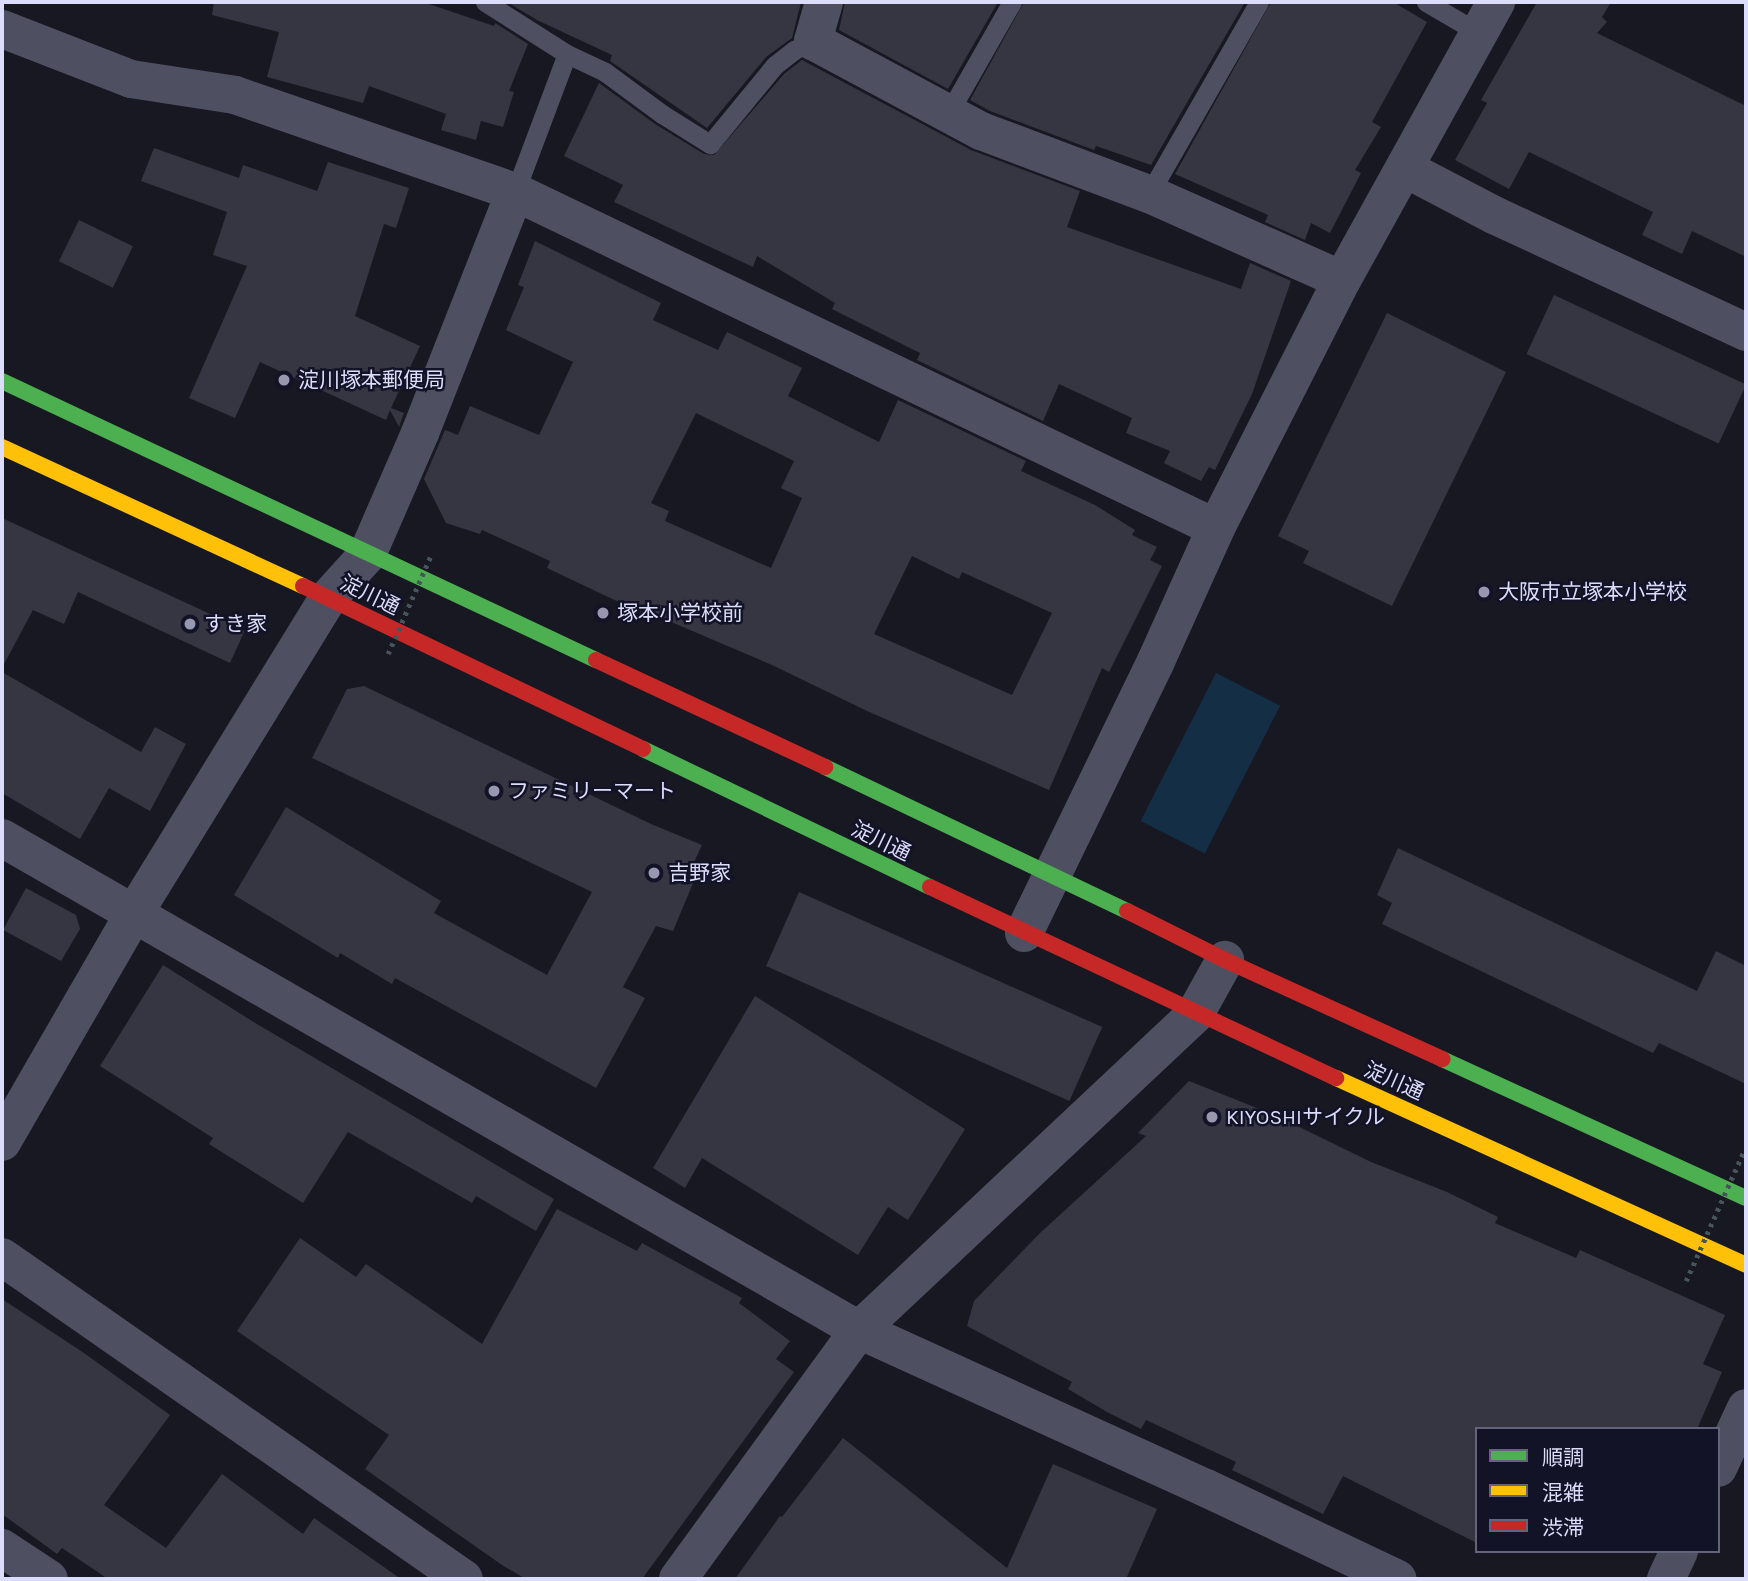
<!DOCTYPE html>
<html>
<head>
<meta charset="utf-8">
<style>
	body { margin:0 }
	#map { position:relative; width:1748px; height:1581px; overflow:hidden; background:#181822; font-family:Karla,"Noto Sans JP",sans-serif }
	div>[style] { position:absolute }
	.water>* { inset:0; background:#142e45; transform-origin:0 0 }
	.building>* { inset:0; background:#363643; transform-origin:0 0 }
	.lane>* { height:19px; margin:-9.5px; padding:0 9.5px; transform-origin:9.5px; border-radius:9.5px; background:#4e5062 }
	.street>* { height:38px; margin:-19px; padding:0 19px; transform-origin:19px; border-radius:19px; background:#4e5062 }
	.fast>* { height:16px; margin:-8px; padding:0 8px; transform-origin:8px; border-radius:8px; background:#4caf50 }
	.slow>* { height:16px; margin:-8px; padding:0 8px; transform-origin:8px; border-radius:8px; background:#ffc107 }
	.jam>* { height:16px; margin:-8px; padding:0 8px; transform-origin:8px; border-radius:8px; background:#c62828 }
	.path-bridge>* { height:4.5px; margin-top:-2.25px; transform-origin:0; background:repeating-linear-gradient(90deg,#46545c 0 3.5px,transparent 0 8.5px) }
	.dots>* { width:19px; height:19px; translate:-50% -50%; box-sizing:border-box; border:4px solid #131327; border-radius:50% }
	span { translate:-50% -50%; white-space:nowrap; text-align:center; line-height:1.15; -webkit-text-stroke:5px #131327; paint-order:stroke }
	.poi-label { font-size:21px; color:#dcddfb }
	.left { translate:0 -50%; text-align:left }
	.street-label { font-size:21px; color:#dcddfb }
	.frame { position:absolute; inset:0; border:4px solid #dcddfb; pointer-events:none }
	.legend { position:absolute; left:1475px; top:1427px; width:245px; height:126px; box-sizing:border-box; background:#131327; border:2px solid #63647c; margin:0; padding:9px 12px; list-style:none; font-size:21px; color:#dcddfb }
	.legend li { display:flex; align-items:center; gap:14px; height:35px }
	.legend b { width:35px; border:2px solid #63647c }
</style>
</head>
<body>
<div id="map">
	<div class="water">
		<div style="left:1216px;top:673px;width:72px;height:166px;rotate:27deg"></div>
	</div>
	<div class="building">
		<div style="clip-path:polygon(214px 2px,423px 2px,494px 26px,495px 23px,528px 44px,509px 91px,514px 92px,503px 127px,481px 121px,476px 140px,441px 130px,446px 114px,369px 86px,363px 103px,267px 77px,279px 32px,212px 15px)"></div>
		<div style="clip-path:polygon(507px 2px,801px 2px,792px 38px,766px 57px,707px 128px,610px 61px,612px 55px,537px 20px)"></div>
		<div style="clip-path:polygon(845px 2px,998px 2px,948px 89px,839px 30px)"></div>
		<div style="clip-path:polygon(1024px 2px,1245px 2px,1151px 165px,1096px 146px,1094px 150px,990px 111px,970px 100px)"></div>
		<div style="clip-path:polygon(1271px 2px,1393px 2px,1427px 22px,1372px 122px,1381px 127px,1355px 170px,1361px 173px,1330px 233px,1311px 223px,1305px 240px,1265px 222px,1268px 215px,1175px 174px)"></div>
		<div style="clip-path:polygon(1537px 2px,1611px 2px,1602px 17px,1607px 22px,1597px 33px,1746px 106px,1746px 257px,1692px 231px,1682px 254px,1642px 235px,1653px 212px,1529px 152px,1509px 189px,1455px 160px,1487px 103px,1481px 100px)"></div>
		<div style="clip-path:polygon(802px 60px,971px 150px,1080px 191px,1067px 227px,1241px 289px,1250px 263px,1291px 281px,1252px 394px,1215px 470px,1209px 467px,1201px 481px,1164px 463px,1170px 451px,1126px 433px,1132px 418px,1059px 384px,1043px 421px,917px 360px,920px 353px,832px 309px,835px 303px,757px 256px,753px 267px,614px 202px,623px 185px,564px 156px,599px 83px,655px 124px,704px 154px,714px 155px,784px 74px)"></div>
		<div style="clip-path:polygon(154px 148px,239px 178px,243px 165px,317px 191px,328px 162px,409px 188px,396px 228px,384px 224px,355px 316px,420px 346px,391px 408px,404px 413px,399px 427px,390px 410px,386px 420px,260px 362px,235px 418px,189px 398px,247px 266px,213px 255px,227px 212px,141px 181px)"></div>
		<div style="left:79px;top:220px;width:60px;height:46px;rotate:26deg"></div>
		<div style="clip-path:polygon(evenodd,535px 241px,661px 303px,653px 320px,718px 350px,727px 332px,802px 368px,788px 396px,879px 442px,898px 400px,1026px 461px,1021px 471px,1095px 505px,1135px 530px,1132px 535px,1157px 547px,1150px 560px,1162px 566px,1109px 672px,1102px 668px,1049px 790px,867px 711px,772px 665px,643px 610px,642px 613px,547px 568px,550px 561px,482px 530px,480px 534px,446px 523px,424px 479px,445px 430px,458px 435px,470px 406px,539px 435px,573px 362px,506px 330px,524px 287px,518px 285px,535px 241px,696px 413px,794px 461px,781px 488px,802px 498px,771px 568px,665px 521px,669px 511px,651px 503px,696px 413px,535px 241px,912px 556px,959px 579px,962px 572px,1052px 613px,1012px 695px,874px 634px,912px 556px)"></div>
		<div style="left:1554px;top:295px;width:212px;height:65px;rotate:25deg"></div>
		<div style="clip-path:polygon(1387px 313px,1506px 372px,1392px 606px,1303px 563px,1309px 551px,1278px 536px)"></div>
		<div style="clip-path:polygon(2px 518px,245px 630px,230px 663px,78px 592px,64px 624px,33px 610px,2px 668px)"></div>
		<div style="clip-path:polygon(2px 672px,141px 752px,155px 727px,186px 744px,150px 811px,109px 788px,80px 839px,2px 793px)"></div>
		<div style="clip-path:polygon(364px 686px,651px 824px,702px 845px,689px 873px,696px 876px,673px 931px,656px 926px,623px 987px,645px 998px,596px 1088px,395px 978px,392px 984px,340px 953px,338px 958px,234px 895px,286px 807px,441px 901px,434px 913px,547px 975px,592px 892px,312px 758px,347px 689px)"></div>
		<div style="clip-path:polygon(1398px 848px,1697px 991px,1716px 951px,1746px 966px,1746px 1084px,1659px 1043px,1653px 1053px,1382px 924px,1392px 903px,1377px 895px)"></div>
		<div style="clip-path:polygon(26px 888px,76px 915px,80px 929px,61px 961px,3px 930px)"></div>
		<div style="left:799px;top:892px;width:332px;height:81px;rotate:24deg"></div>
		<div style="clip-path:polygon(163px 965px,252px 1021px,554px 1199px,536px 1231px,476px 1196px,472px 1203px,348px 1132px,303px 1203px,209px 1144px,213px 1138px,100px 1066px)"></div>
		<div style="clip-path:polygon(755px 996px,965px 1129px,908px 1220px,888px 1207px,858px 1255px,702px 1158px,685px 1188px,653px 1168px)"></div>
		<div style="clip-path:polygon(1189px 1081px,1277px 1116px,1371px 1162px,1447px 1192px,1498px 1217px,1495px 1223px,1576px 1258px,1580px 1250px,1725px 1315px,1703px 1364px,1722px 1372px,1697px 1429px,1477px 1429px,1477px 1543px,1343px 1476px,1323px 1514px,1232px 1470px,1236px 1462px,1146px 1420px,1141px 1429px,1107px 1412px,1068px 1389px,1072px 1382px,967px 1326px,974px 1301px,1039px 1234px,1146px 1136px,1138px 1133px)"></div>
		<div style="clip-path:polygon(557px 1209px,637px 1251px,642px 1243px,742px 1298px,739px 1303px,790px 1341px,776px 1359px,794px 1372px,642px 1579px,526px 1579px,502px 1565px,365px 1469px,389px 1435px,237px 1331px,300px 1238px,356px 1277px,366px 1264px,482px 1344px)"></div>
		<div style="clip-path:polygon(2px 1299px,84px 1353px,170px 1415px,104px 1505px,166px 1548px,222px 1474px,303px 1534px,314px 1518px,401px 1579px,108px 1579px,62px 1548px,57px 1554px,2px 1514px)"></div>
		<div style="clip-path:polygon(843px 1438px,1007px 1568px,1053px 1464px,1157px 1509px,1126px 1579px,735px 1579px,780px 1516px,782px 1517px)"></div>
	</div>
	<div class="lane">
		<div style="left:485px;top:2px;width:97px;rotate:32.4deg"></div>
		<div style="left:567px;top:54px;width:42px;rotate:25.3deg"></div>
		<div style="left:605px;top:72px;width:71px;rotate:36.4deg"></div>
		<div style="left:662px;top:114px;width:57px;rotate:32deg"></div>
		<div style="left:710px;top:144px;width:102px;rotate:-50.6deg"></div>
		<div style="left:775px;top:65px;width:24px;rotate:-38deg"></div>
		<div style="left:794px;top:50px;width:21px;rotate:-25deg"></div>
		<div style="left:1426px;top:2px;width:61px;rotate:30.3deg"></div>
		<div style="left:948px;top:114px;width:129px;rotate:-60.3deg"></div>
		<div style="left:515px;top:192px;width:147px;rotate:-69.4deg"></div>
		<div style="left:1149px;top:194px;width:221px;rotate:-60.2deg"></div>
	</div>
	<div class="street">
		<div style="left:824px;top:2px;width:41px;rotate:105.8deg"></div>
		<div style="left:813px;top:41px;width:191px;rotate:28.2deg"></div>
		<div style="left:981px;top:131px;width:179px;rotate:20.6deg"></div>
		<div style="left:1149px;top:194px;width:211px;rotate:24deg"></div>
		<div style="left:2px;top:29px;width:138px;rotate:21.2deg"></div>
		<div style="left:131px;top:79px;width:105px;rotate:8.7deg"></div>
		<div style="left:235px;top:95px;width:296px;rotate:19.1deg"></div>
		<div style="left:515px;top:192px;width:777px;rotate:25.61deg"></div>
		<div style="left:1406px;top:169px;width:99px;rotate:27.6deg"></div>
		<div style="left:1494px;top:215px;width:278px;rotate:24.9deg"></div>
		<div style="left:2px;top:838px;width:988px;rotate:29.86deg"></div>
		<div style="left:859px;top:1330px;width:381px;rotate:24.5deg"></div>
		<div style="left:1206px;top:1488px;width:212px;rotate:25.4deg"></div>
		<div style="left:1024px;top:933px;width:302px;rotate:-64.1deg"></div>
		<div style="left:1156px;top:661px;width:146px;rotate:-65.7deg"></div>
		<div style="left:1216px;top:528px;width:278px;rotate:-63.1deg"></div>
		<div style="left:1342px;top:280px;width:318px;rotate:-61deg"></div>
		<div style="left:2px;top:1142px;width:266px;rotate:-60deg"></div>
		<div style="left:135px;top:912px;width:369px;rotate:-58.4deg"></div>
		<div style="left:328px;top:598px;width:58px;rotate:-47.8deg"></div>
		<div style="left:367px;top:555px;width:133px;rotate:-66.5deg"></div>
		<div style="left:420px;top:433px;width:259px;rotate:-68.5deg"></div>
		<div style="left:2px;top:1257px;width:563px;rotate:34.88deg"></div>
		<div style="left:1718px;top:1468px;width:66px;rotate:-65deg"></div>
		<div style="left:2px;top:1548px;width:56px;rotate:33.4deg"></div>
		<div style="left:678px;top:1579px;width:308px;rotate:-54deg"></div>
		<div style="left:859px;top:1330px;width:461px;rotate:-43.2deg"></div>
		<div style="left:1195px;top:1014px;width:62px;rotate:-60.9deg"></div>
		<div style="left:1666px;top:1579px;width:31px;rotate:-65deg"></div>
	</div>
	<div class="fast">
		<div style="left:2px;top:381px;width:656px;rotate:25.16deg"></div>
		<div style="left:643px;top:749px;width:318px;rotate:25.7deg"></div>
		<div style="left:825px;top:767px;width:335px;rotate:25.5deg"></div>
		<div style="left:1442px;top:1059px;width:334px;rotate:24.6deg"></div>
	</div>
	<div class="slow">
		<div style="left:2px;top:447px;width:332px;rotate:24.8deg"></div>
		<div style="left:1336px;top:1078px;width:451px;rotate:24.5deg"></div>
	</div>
	<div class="jam">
		<div style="left:303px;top:586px;width:377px;rotate:25.6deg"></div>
		<div style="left:596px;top:660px;width:253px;rotate:25deg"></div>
		<div style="left:930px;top:887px;width:449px;rotate:25.2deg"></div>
		<div style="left:1127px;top:911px;width:110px;rotate:26.6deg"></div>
		<div style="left:1225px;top:960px;width:239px;rotate:24.5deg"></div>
	</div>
	<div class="path-bridge">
		<div style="left:388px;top:654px;width:110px;rotate:-66.5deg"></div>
		<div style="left:1686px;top:1281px;width:140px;rotate:-66deg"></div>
	</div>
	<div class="dots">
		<div style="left:284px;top:380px;background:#9798af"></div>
		<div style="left:1484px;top:592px;background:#9798af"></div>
		<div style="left:603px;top:613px;background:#9798af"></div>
		<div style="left:190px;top:624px;background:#9798af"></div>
		<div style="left:494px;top:791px;background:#9798af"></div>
		<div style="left:654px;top:873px;background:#9798af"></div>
		<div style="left:1212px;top:1117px;background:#9798af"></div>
	</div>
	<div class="poi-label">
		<span class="left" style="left:298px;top:380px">淀川塚本郵便局</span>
		<span class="left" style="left:1498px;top:592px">大阪市立塚本小学校</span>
		<span class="left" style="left:617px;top:613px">塚本小学校前</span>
		<span class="left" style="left:204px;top:624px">すき家</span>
		<span class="left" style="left:508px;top:791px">ファミリーマート</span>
		<span class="left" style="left:668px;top:873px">吉野家</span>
		<span class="left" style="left:1226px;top:1117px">KIYOSHIサイクル</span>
	</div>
	<div class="street-label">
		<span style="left:370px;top:595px;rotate:26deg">淀川通</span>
		<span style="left:881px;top:841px;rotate:26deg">淀川通</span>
		<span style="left:1394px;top:1081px;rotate:24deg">淀川通</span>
	</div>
	<div class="frame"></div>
	<ul class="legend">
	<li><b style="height:9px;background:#4caf50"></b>順調</li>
	<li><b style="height:9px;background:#ffc107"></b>混雑</li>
	<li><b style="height:9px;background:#c62828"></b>渋滞</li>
	</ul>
</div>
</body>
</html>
